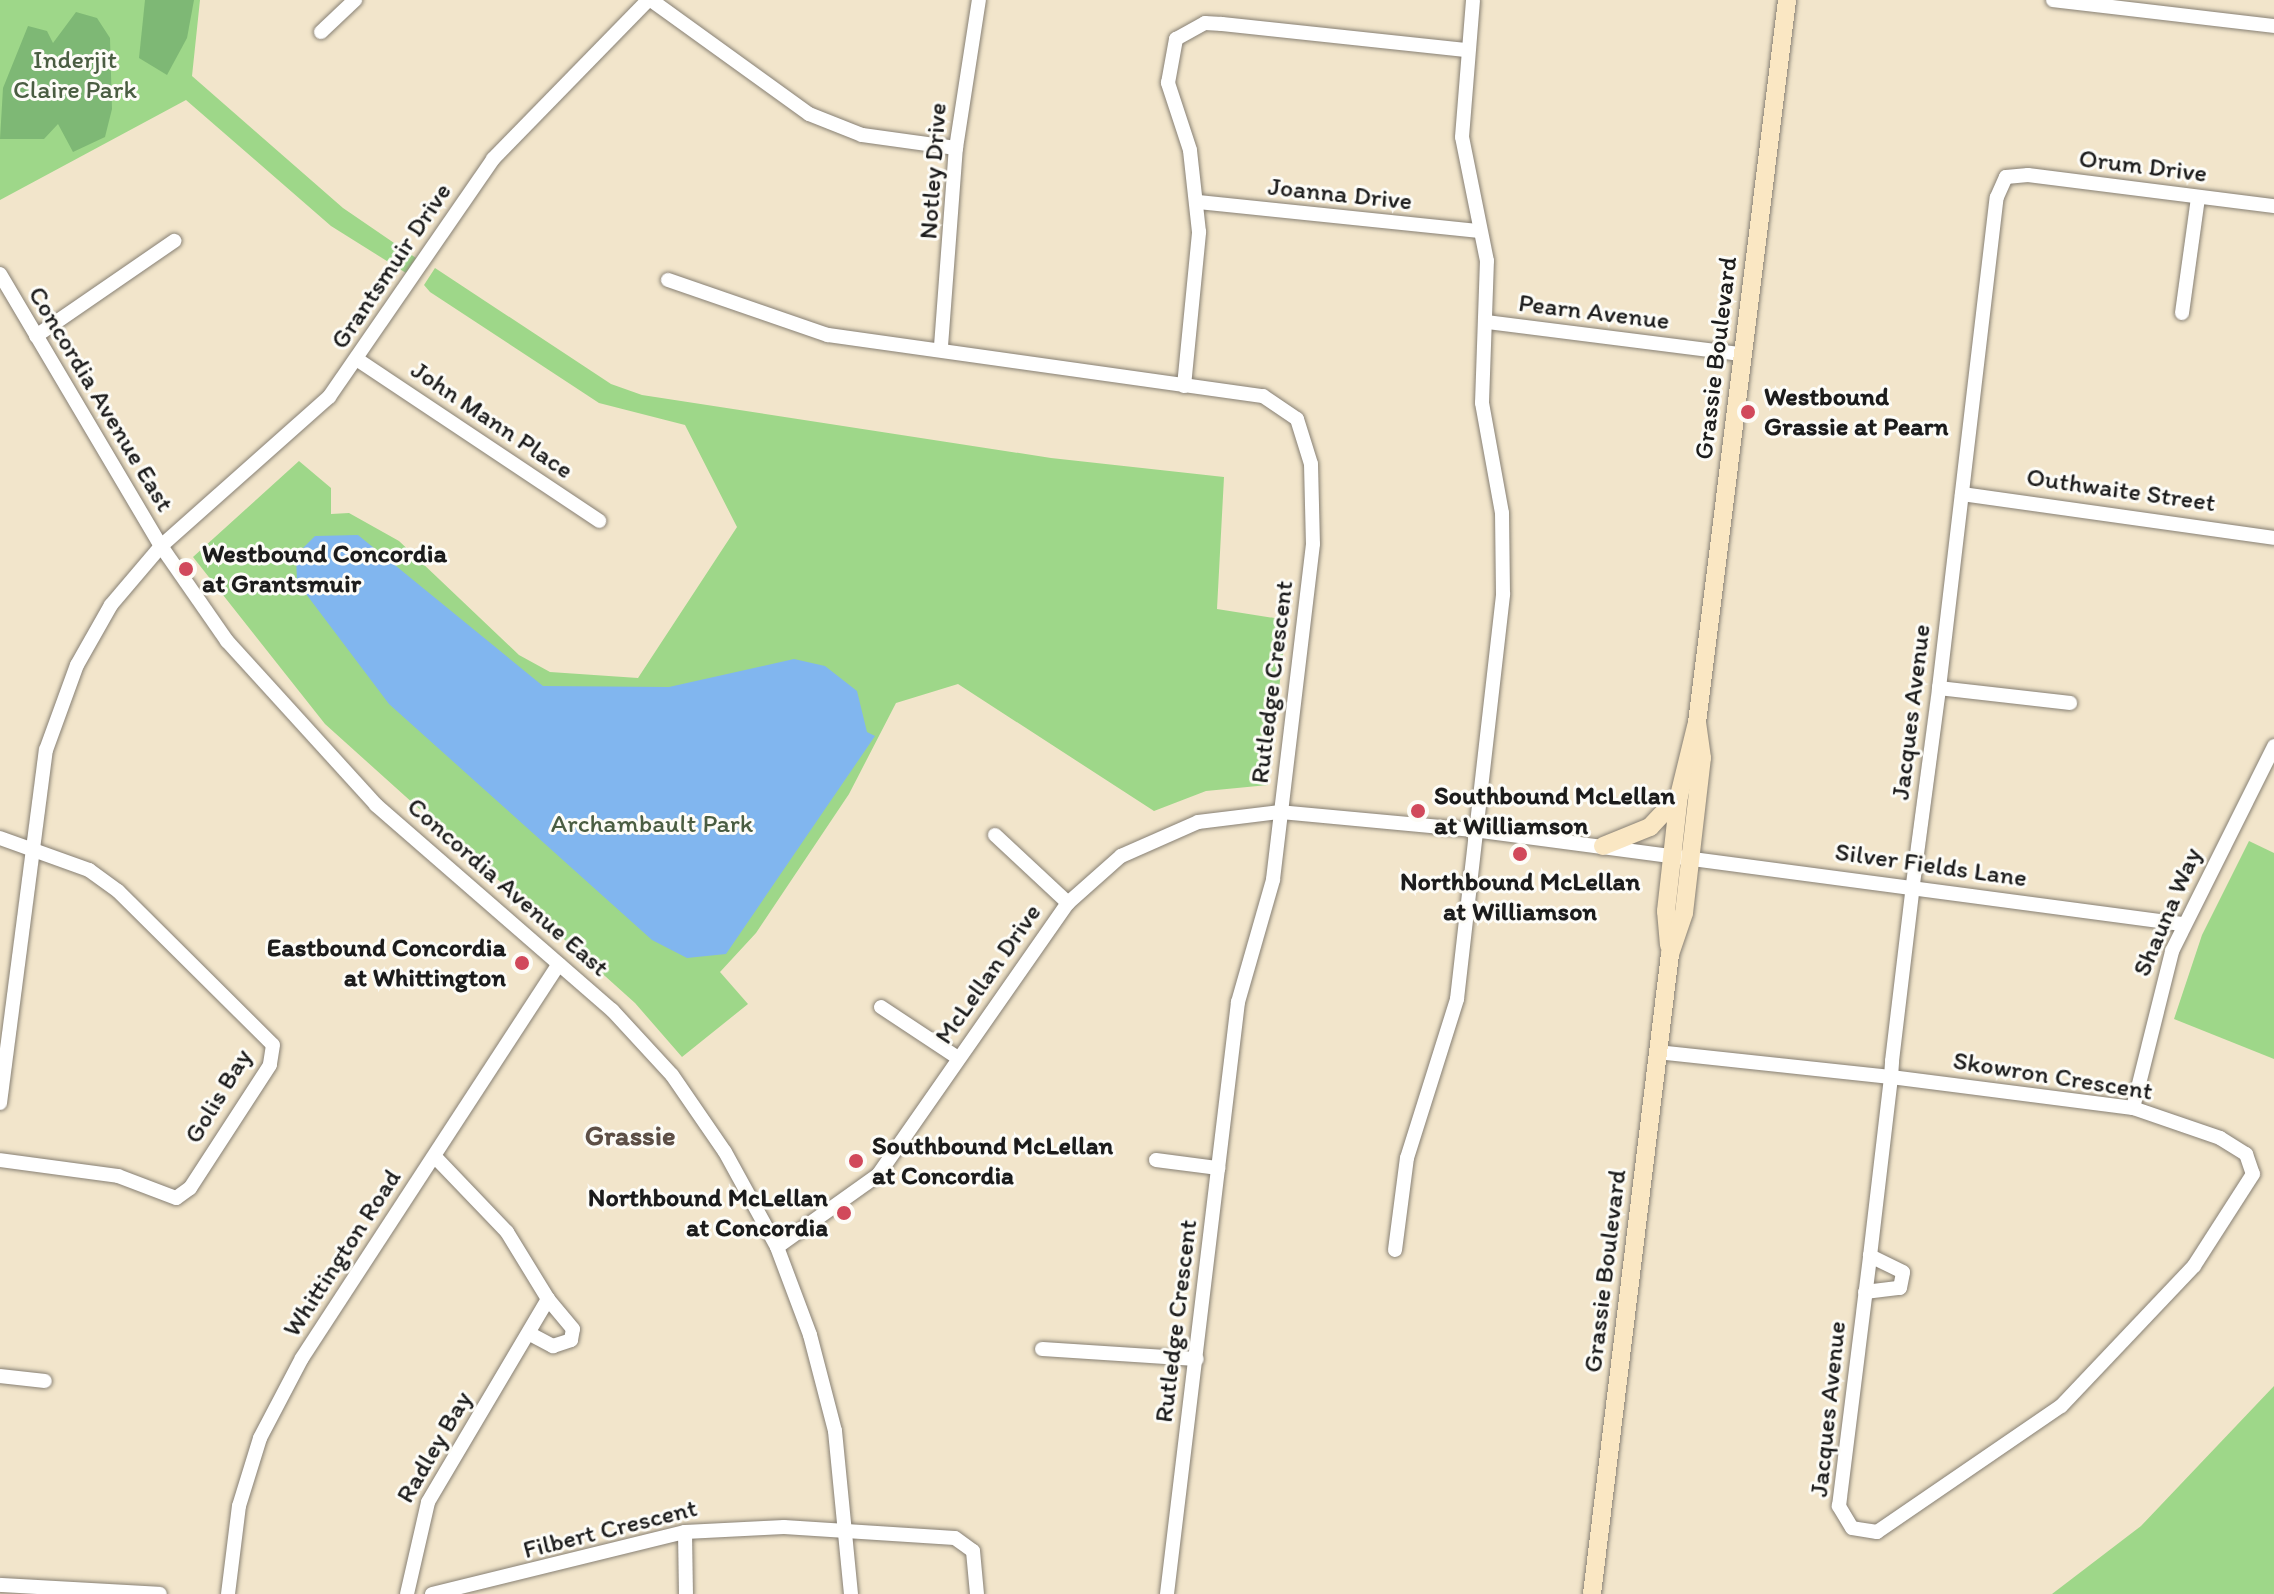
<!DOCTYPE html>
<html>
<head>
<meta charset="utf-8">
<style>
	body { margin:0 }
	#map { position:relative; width:2274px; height:1594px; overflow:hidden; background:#f2e5cb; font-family:Itim,sans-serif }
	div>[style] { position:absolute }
	.green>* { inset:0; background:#9ed789 }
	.forest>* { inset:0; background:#7eb875 }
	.water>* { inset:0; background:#81b6ef }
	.roads { filter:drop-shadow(0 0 2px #878074) drop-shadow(0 0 2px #878074) }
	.minor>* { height:14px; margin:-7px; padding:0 7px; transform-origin:7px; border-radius:7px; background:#fff }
	.secondary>* { height:18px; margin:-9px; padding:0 9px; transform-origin:9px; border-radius:9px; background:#fae7c3 }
	.dots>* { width:22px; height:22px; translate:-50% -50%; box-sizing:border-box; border:4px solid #fdfcf7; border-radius:50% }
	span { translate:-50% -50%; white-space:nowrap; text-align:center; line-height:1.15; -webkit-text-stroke:6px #fdfcf7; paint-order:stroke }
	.park-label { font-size:26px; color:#4a5d42 }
	.street-label { font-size:26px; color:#1c1c1c }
	.poi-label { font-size:26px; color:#1c1c1c; font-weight:700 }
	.left { translate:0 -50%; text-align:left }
	.right { translate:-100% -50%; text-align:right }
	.neighbourhood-label { font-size:28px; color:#5d4f46; font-weight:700 }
</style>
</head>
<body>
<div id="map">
	<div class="green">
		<div style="clip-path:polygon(0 0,200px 0,192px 76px,343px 208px,416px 258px,406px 273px,331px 226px,186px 100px,0 200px)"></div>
		<div style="clip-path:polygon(435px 268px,611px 384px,642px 395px,1051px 458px,1224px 477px,1217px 609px,1287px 620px,1268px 785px,1206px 791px,1154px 811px,958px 684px,896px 703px,849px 794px,756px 933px,720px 972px,748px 1004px,682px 1057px,635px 1003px,325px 724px,193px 557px,299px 461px,331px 488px,331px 514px,349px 513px,399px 541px,519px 655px,550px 672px,638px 678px,737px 527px,685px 425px,599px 403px,430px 292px,424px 285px)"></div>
		<div style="clip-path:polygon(2249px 841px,2274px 853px,2274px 1059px,2174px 1019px,2202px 935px)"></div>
		<div style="clip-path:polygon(2274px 1386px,2274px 1594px,2052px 1594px,2141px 1526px)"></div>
	</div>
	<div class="forest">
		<div style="clip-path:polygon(145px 0,194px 0,187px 38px,167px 75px,139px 58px)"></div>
		<div style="clip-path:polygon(76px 12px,97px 18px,110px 38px,112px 109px,105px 137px,73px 152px,58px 124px,44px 139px,0 139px,3px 88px,28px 26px,47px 31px,53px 43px)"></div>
	</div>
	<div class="water">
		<div style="clip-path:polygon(358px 535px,543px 686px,669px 687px,794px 659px,825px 666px,857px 691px,867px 732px,875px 736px,726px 954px,687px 958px,652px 940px,389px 704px,297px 582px,296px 555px,315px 536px)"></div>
	</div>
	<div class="roads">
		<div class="minor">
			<div style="left:651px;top:0;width:195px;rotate:35.8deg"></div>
			<div style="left:809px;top:114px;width:57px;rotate:21.6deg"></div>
			<div style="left:862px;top:135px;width:95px;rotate:7.9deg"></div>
			<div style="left:2053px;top:0;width:223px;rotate:6.7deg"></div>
			<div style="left:321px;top:32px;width:47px;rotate:-43.3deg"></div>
			<div style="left:1198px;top:202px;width:281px;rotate:5.9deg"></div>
			<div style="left:0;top:274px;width:316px;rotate:59.4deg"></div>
			<div style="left:161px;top:546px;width:116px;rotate:55.2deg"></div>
			<div style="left:227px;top:641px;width:222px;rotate:47.7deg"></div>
			<div style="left:376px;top:805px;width:313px;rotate:41deg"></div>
			<div style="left:612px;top:1010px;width:88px;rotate:47.3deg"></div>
			<div style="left:672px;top:1075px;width:93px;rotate:55.5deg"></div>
			<div style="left:725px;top:1152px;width:108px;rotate:61.3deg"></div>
			<div style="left:777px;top:1247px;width:94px;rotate:69.4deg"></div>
			<div style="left:810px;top:1335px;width:99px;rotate:75.4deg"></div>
			<div style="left:835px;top:1431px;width:164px;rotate:84.4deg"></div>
			<div style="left:668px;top:280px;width:169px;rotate:19deg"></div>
			<div style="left:828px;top:335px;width:439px;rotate:8deg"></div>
			<div style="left:1263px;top:396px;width:41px;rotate:34.1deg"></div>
			<div style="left:1297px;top:419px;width:47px;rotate:72.7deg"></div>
			<div style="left:1311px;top:464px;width:80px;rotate:88.6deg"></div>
			<div style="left:1313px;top:544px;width:338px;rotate:96.8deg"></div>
			<div style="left:1273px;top:880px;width:127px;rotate:106deg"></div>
			<div style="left:1238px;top:1002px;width:596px;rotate:96.84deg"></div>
			<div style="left:2182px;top:313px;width:117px;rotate:-82.1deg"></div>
			<div style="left:1487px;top:322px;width:257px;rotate:7.2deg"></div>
			<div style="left:36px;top:336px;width:168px;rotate:-34.5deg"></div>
			<div style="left:941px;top:346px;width:199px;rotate:-85.7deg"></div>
			<div style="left:956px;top:148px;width:150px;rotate:-81.2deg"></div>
			<div style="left:358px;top:360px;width:290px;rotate:33.7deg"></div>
			<div style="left:1184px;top:386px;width:155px;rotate:-84.4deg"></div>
			<div style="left:1199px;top:232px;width:82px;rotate:-96.3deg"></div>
			<div style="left:1190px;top:150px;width:71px;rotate:-108.2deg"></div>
			<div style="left:1168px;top:83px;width:45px;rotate:-79.7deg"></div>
			<div style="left:1176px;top:39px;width:33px;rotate:-29deg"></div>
			<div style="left:1205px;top:23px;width:17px;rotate:3deg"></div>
			<div style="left:1222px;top:24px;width:245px;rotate:6.1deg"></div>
			<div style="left:1962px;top:494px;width:315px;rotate:8deg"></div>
			<div style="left:1939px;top:688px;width:132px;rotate:6.5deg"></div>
			<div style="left:995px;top:835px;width:100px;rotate:43deg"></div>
			<div style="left:0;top:838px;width:95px;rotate:19.8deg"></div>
			<div style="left:89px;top:870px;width:36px;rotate:36deg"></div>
			<div style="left:118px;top:891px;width:218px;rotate:44.8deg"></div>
			<div style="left:273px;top:1045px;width:20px;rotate:99deg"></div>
			<div style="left:270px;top:1065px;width:147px;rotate:123deg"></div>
			<div style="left:190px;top:1188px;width:17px;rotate:144deg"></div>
			<div style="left:176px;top:1198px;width:62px;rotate:-159.2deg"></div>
			<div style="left:118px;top:1176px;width:119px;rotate:-172.3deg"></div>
			<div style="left:881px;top:1007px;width:92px;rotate:33.5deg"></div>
			<div style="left:1657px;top:1052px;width:235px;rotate:6.1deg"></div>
			<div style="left:1891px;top:1077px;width:244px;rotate:7.3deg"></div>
			<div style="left:2133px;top:1108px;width:92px;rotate:19deg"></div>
			<div style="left:2220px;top:1138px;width:31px;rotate:32deg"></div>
			<div style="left:2246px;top:1154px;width:21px;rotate:71deg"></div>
			<div style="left:2253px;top:1174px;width:109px;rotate:122.7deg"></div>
			<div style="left:2194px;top:1266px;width:193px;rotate:133.5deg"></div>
			<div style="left:2061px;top:1406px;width:223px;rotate:145.6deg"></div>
			<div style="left:1877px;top:1532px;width:25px;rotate:-171deg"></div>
			<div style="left:1852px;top:1528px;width:26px;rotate:-121deg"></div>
			<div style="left:1839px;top:1506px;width:252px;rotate:-82.9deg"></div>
			<div style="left:1870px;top:1256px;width:180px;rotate:-83.3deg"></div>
			<div style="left:1891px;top:1077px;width:16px;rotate:-86deg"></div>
			<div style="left:1892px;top:1061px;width:178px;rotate:-83.2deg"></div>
			<div style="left:1913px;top:884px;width:198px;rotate:-82.4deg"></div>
			<div style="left:1939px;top:688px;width:494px;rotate:-83.3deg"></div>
			<div style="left:1997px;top:197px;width:22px;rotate:-66deg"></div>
			<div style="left:2006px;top:177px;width:22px;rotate:-5deg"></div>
			<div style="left:2028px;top:175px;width:248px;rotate:7.2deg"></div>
			<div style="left:0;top:1103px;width:356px;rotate:-82.6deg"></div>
			<div style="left:46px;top:750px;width:90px;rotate:-70deg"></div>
			<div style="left:77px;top:665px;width:69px;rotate:-60.5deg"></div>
			<div style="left:111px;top:605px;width:77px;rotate:-49.7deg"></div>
			<div style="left:161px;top:546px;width:225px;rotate:-41.6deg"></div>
			<div style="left:329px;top:397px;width:289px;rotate:-55.4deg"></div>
			<div style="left:493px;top:159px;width:222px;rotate:-45.7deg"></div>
			<div style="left:2133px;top:1108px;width:162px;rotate:-76deg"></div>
			<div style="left:2172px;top:951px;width:229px;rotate:-63.5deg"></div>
			<div style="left:1156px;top:1160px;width:63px;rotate:7.4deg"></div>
			<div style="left:777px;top:1247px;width:124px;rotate:-35.5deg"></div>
			<div style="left:878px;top:1175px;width:332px;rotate:-55.1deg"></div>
			<div style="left:1068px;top:903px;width:71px;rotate:-41.6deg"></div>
			<div style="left:1121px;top:856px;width:84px;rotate:-23.8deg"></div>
			<div style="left:1198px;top:822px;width:83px;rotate:-7deg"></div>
			<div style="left:1280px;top:812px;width:195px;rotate:5.3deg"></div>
			<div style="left:1474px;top:830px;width:714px;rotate:7.56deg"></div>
			<div style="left:1395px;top:1250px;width:93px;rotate:-82.6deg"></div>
			<div style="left:1407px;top:1158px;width:167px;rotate:-72.5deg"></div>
			<div style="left:1457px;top:999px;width:408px;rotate:-83.5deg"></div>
			<div style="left:1503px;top:594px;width:81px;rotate:-90.7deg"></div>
			<div style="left:1502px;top:513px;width:112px;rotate:-100.3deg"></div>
			<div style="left:1482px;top:403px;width:142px;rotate:-88deg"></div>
			<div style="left:1487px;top:261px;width:126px;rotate:-101.4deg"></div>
			<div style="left:1462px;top:137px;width:137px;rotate:-85.4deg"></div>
			<div style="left:1865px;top:1292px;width:35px;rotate:-7deg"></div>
			<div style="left:1900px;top:1288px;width:16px;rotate:-79deg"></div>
			<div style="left:1903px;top:1272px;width:37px;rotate:-154deg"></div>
			<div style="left:532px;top:1335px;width:24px;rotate:28deg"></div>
			<div style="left:553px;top:1346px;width:19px;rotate:-18deg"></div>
			<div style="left:571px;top:1340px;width:11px;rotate:-80deg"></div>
			<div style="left:573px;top:1329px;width:39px;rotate:-130deg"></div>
			<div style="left:1042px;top:1349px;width:155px;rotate:3.7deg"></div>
			<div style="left:0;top:1376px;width:45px;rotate:6.3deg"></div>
			<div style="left:685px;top:1532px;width:62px;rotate:89.1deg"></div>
			<div style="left:0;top:1585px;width:160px;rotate:3.2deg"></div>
			<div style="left:228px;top:1594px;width:89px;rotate:-82.9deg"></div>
			<div style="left:239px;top:1506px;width:71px;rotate:-72.8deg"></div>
			<div style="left:260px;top:1438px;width:90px;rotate:-62.3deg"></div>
			<div style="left:302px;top:1358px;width:470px;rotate:-56.9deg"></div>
			<div style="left:407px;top:1594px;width:94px;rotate:-77.1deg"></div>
			<div style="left:428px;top:1502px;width:236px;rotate:-59.4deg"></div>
			<div style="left:548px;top:1299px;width:79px;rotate:-121.5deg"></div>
			<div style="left:507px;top:1232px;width:105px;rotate:-133.8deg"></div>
			<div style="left:432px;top:1594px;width:260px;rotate:-13.8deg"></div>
			<div style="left:685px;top:1532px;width:99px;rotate:-2.9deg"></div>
			<div style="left:784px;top:1527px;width:171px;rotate:3.7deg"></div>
			<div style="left:955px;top:1538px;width:22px;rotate:36deg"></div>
			<div style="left:973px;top:1551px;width:43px;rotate:84.7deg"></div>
		</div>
		<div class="secondary">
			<div style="left:1603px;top:846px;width:51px;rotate:-22deg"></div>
			<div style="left:1650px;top:827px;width:42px;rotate:-46.9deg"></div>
			<div style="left:1669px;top:945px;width:34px;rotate:-95deg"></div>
			<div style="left:1666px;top:911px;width:116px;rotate:-83.6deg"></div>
			<div style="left:1679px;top:796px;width:72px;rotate:-76.3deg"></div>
			<div style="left:1592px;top:1594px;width:645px;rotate:-83.05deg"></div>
			<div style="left:1670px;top:954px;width:43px;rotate:-71.1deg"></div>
			<div style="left:1684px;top:913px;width:156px;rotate:-83.4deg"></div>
			<div style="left:1702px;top:758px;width:35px;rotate:-98deg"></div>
			<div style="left:1697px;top:723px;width:729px;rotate:-82.9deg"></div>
		</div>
	</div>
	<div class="dots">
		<div style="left:1748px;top:412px;background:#d1495b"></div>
		<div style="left:186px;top:569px;background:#d1495b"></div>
		<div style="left:1418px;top:811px;background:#d1495b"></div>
		<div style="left:1520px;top:854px;background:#d1495b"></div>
		<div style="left:522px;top:963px;background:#d1495b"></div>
		<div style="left:856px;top:1161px;background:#d1495b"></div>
		<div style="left:844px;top:1213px;background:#d1495b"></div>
	</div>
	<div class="park-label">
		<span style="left:75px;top:75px">Inderjit<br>Claire Park</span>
		<span style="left:652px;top:824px">Archambault Park</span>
	</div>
	<div class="street-label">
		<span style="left:2143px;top:166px;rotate:7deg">Orum Drive</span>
		<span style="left:933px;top:171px;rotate:-86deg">Notley Drive</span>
		<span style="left:1340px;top:194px;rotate:6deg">Joanna Drive</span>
		<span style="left:391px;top:266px;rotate:-56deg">Grantsmuir Drive</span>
		<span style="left:1594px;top:312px;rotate:7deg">Pearn Avenue</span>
		<span style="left:1716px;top:358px;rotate:-83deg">Grassie Boulevard</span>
		<span style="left:101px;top:399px;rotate:59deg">Concordia Avenue East</span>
		<span style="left:492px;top:420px;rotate:34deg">John Mann Place</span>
		<span style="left:2121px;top:490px;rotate:8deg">Outhwaite Street</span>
		<span style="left:1272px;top:682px;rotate:-83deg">Rutledge Crescent</span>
		<span style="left:1911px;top:712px;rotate:-83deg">Jacques Avenue</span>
		<span style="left:1931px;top:865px;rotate:8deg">Silver Fields Lane</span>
		<span style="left:508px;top:887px;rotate:41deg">Concordia Avenue East</span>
		<span style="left:2167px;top:912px;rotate:-67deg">Shauna Way</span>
		<span style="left:988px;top:974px;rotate:-55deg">McLellan Drive</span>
		<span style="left:2053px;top:1076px;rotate:9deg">Skowron Crescent</span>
		<span style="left:218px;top:1096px;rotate:-59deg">Golis Bay</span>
		<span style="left:342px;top:1253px;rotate:-57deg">Whittington Road</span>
		<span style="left:1605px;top:1271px;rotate:-83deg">Grassie Boulevard</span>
		<span style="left:1176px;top:1321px;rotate:-83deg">Rutledge Crescent</span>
		<span style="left:1828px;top:1409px;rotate:-84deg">Jacques Avenue</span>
		<span style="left:434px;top:1447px;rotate:-60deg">Radley Bay</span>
		<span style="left:610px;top:1529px;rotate:-14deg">Filbert Crescent</span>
	</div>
	<div class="poi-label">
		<span class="left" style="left:1764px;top:412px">Westbound<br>Grassie at Pearn</span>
		<span class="left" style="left:202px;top:569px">Westbound Concordia<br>at Grantsmuir</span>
		<span class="left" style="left:1434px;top:811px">Southbound McLellan<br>at Williamson</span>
		<span style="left:1520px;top:897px">Northbound McLellan<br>at Williamson</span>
		<span class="right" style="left:506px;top:963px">Eastbound Concordia<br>at Whittington</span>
		<span class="left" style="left:872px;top:1161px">Southbound McLellan<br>at Concordia</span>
		<span class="right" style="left:828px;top:1213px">Northbound McLellan<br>at Concordia</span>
	</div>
	<div class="neighbourhood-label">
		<span style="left:630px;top:1135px">Grassie</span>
	</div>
</div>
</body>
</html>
